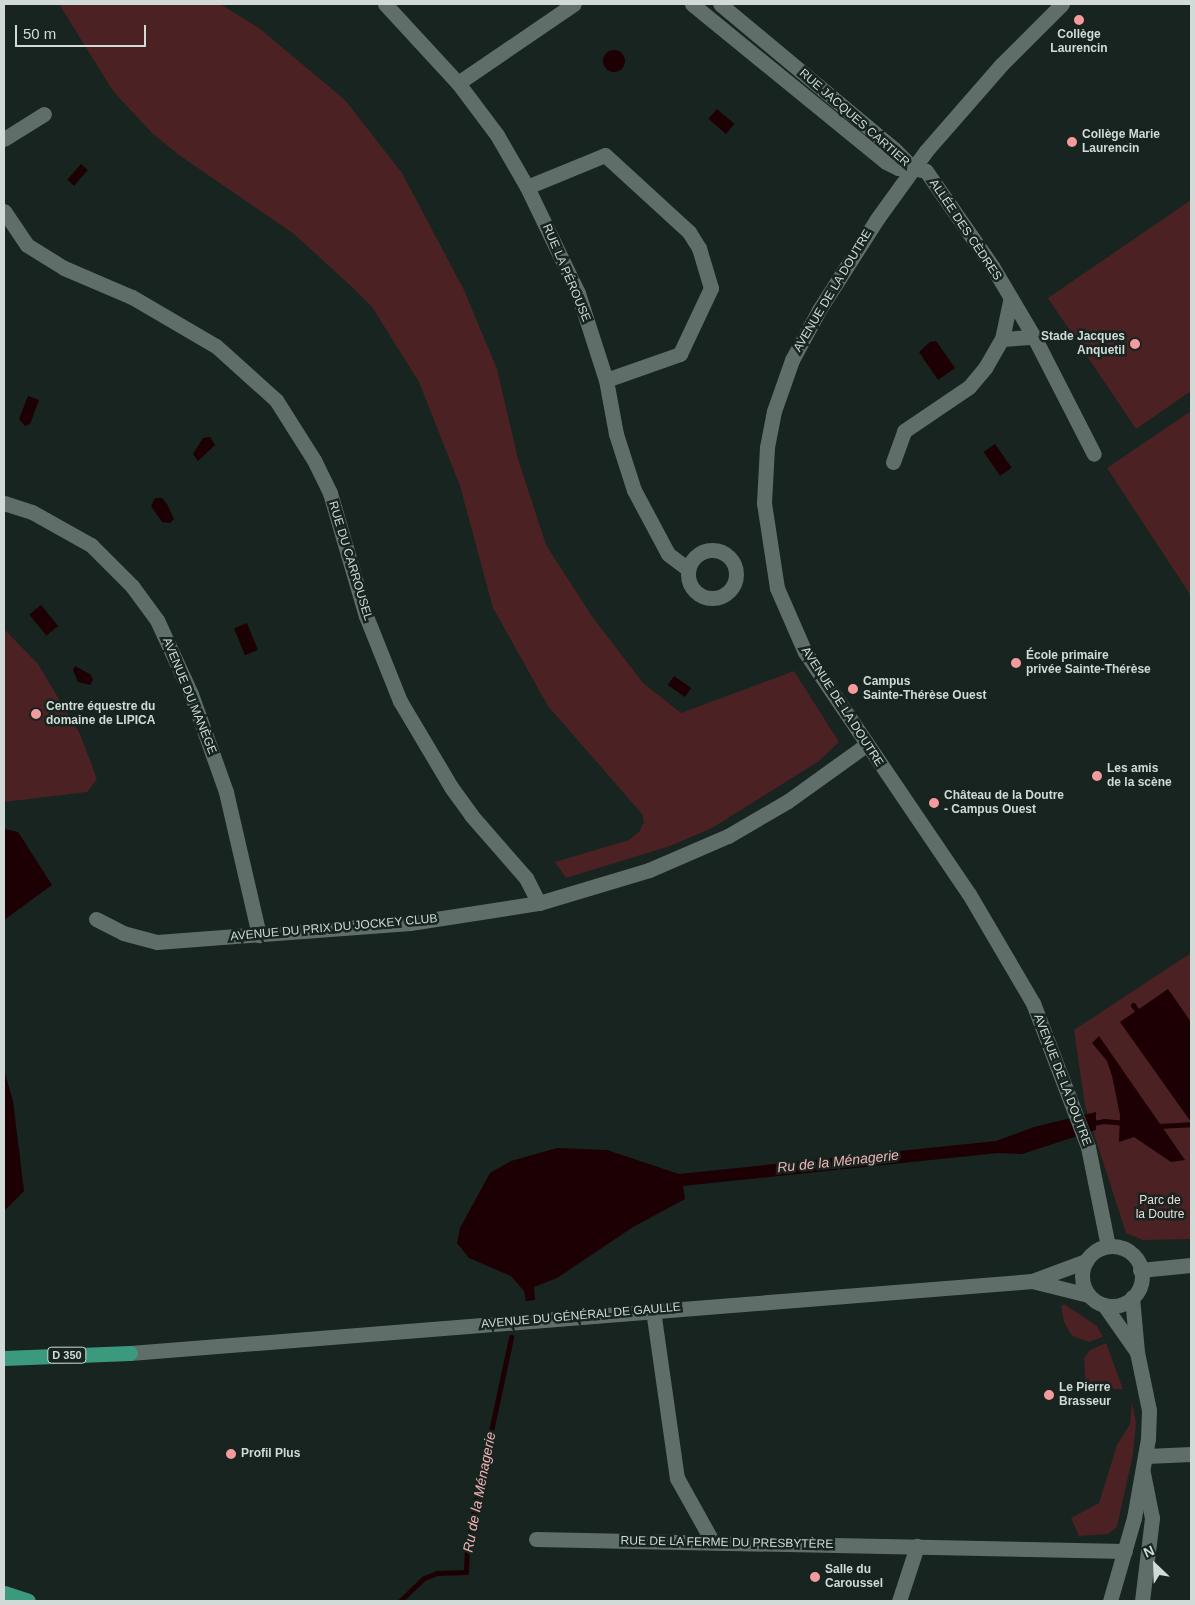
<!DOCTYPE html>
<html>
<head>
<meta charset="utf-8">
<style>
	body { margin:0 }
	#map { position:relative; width:1195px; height:1605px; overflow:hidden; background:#172420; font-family:Helvetica,sans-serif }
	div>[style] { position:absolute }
	.green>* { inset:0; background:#4c2123 }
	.water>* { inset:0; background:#1c0003; transform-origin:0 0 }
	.round { border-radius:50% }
	.stream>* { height:5px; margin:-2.5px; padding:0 2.5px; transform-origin:2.5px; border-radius:2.5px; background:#1c0003 }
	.street>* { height:15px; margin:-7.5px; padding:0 7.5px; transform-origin:7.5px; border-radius:7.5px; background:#5f6e69 }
	.street>.ring { margin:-7.5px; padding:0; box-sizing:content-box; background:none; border:15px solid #5f6e69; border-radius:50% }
	.secondary>* { height:15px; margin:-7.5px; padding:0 7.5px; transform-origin:7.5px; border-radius:7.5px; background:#5f6e69 }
	.secondary>.ring { margin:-7.5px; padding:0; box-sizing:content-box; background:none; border:15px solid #5f6e69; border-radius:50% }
	.highway>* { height:15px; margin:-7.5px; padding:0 7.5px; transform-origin:7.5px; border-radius:7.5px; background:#3b997e }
	.dots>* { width:14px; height:14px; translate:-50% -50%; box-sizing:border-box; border:2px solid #172420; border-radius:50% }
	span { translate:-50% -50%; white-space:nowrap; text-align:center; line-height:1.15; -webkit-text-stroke:5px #172420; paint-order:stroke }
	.shield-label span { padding:1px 4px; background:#172420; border:1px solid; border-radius:4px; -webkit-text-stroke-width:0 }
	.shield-label { font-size:11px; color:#d2dad7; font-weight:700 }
	.poi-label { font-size:12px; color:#d2dad7; font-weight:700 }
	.left { translate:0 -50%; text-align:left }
	.right { translate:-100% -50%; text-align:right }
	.street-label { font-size:12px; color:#d2dad7 }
	.park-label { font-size:12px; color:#f0dada }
	.water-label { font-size:14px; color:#f3b3b4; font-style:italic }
	.frame { position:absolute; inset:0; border:5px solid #d2dad7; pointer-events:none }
	.north { position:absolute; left:1130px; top:1540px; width:50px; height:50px; -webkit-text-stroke:4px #172420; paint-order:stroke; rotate:336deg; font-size:14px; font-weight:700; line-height:20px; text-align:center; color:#d2dad7 }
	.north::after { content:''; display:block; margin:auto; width:18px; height:22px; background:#d2dad7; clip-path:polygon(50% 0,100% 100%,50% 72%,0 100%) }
	.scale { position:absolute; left:15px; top:25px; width:131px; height:22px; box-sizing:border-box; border:2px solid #d2dad7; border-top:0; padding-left:6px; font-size:15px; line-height:18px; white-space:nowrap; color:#d2dad7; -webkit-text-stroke:4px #172420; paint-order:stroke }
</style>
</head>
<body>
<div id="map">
	<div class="green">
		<div style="clip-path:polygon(59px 4px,220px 4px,259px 28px,345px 100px,402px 173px,464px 290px,497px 369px,518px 459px,546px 545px,591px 615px,643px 683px,681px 713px,794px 671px,839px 742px,819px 761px,712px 828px,670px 846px,566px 878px,555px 862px,629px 840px,639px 832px,644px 822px,642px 814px,548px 706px,493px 608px,460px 486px,419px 382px,372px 307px,352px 287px,294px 234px,179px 155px,152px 133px,113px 91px)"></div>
		<div style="clip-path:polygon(1191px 200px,1191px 391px,1136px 429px,1048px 298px)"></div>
		<div style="clip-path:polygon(1191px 411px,1191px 596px,1107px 468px)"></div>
		<div style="clip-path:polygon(4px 629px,38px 664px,80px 734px,97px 779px,87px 792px,4px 802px)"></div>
		<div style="clip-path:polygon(1191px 953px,1191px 1239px,1143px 1240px,1126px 1233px,1085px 1106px,1074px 1030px)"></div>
		<div style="clip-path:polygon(1064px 1304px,1097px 1326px,1103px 1337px,1089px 1342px,1072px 1336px,1064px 1322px,1061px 1306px)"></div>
		<div style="clip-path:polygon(1106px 1343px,1123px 1389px,1086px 1390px,1084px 1358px,1090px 1350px)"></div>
		<div style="clip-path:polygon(1132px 1401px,1136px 1423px,1133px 1454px,1117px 1527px,1108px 1534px,1079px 1536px,1071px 1518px,1099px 1503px,1117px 1445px,1130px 1424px)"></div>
	</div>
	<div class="water">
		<div class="round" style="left:603px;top:50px;width:22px;height:22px"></div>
		<div style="left:717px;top:109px;width:23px;height:13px;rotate:41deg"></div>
		<div style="left:81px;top:164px;width:9px;height:21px;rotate:41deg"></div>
		<div style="clip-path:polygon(936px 341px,955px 368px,938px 380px,919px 352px,930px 342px)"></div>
		<div style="clip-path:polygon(28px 396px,39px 400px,30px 424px,25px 426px,19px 419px)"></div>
		<div style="clip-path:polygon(210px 437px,215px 445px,198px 461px,193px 454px,203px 438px)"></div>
		<div style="left:995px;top:444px;width:29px;height:14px;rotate:55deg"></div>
		<div style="clip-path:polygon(155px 498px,162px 498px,167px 504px,174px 519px,170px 523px,162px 522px,151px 506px)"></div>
		<div style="left:41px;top:605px;width:27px;height:15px;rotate:51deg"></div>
		<div style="left:247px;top:623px;width:29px;height:14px;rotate:68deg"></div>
		<div style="clip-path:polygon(75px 666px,91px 675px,93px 680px,90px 685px,78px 682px,73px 670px)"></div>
		<div style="left:674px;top:676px;width:21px;height:11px;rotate:35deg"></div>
		<div style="clip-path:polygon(4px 829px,18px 832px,52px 885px,4px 920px)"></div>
		<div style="clip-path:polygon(1168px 989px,1191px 1022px,1191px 1122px,1120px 1022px)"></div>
		<div style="clip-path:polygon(1099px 1036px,1185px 1160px,1171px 1162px,1134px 1137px,1119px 1142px,1120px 1115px,1112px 1076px,1107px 1061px,1092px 1043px)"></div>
		<div style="clip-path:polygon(4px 1070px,13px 1101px,24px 1191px,4px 1211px)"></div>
		<div style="clip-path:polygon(1096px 1112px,1096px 1130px,1022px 1154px,998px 1153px,683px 1186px,685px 1199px,633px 1227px,557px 1278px,534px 1287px,535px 1300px,526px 1301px,524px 1291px,511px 1276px,469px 1258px,457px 1243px,460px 1228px,490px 1173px,511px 1161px,557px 1148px,607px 1150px,679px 1174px,996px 1141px,1034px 1127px)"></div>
	</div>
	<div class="stream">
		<div style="left:1133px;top:1005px;width:12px;rotate:55deg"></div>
		<div style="left:1093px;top:1123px;width:11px;rotate:-10deg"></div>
		<div style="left:1104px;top:1121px;width:22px;rotate:5deg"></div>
		<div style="left:1157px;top:1126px;width:34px;rotate:-3deg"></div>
		<div style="left:400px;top:1601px;width:33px;rotate:-44deg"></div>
		<div style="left:424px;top:1578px;width:14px;rotate:-21deg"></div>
		<div style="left:437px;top:1573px;width:29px;rotate:-2deg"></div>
		<div style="left:466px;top:1572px;width:29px;rotate:-88deg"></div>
		<div style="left:467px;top:1543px;width:211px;rotate:-77.9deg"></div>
	</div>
	<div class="street">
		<div style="left:385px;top:4px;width:108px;rotate:47.3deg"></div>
		<div style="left:458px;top:83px;width:65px;rotate:53.1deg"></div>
		<div style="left:497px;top:135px;width:60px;rotate:60deg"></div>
		<div style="left:527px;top:187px;width:118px;rotate:64.3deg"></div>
		<div style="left:578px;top:293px;width:91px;rotate:72.2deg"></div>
		<div style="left:606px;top:380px;width:55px;rotate:79.5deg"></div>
		<div style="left:616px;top:434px;width:59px;rotate:72.2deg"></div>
		<div style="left:634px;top:490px;width:72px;rotate:62deg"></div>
		<div style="left:668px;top:554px;width:25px;rotate:37deg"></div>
		<div style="left:692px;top:4px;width:250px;rotate:39.2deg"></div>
		<div style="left:886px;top:162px;width:13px;rotate:27deg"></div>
		<div style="left:898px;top:168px;width:15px"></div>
		<div style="left:913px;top:168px;width:27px;rotate:-135deg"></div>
		<div style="left:894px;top:149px;width:226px;rotate:-140.2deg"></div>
		<div style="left:458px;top:83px;width:140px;rotate:-34.3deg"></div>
		<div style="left:4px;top:139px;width:47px;rotate:-32deg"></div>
		<div style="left:913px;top:168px;width:13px;rotate:13deg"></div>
		<div style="left:926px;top:171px;width:116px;rotate:55.2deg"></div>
		<div style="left:992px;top:266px;width:82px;rotate:59.4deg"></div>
		<div style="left:1034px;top:337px;width:131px;rotate:62.9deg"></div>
		<div style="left:527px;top:187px;width:84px;rotate:-22.3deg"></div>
		<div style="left:605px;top:155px;width:114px;rotate:42.5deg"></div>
		<div style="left:689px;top:232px;width:19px;rotate:58deg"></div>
		<div style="left:699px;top:248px;width:42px;rotate:73.3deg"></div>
		<div style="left:711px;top:288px;width:73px;rotate:115.2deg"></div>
		<div style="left:680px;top:354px;width:78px;rotate:160.6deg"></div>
		<div style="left:4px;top:211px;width:41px;rotate:55.9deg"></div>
		<div style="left:27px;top:245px;width:44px;rotate:31.9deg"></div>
		<div style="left:64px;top:268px;width:74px;rotate:23.1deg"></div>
		<div style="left:132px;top:297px;width:97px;rotate:30.3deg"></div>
		<div style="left:216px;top:346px;width:81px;rotate:42deg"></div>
		<div style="left:276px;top:400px;width:71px;rotate:57.7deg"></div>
		<div style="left:314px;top:460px;width:37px;rotate:64deg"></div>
		<div style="left:330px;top:493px;width:128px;rotate:73.7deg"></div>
		<div style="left:366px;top:616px;width:92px;rotate:68.2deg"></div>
		<div style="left:400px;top:701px;width:100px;rotate:59.3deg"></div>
		<div style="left:451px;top:787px;width:34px;rotate:54deg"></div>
		<div style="left:471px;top:815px;width:84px;rotate:48.9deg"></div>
		<div style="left:526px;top:878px;width:28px;rotate:63deg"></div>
		<div style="left:1002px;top:339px;width:32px;rotate:-4deg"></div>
		<div style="left:893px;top:462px;width:33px;rotate:-70deg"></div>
		<div style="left:904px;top:431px;width:78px;rotate:-34.1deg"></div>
		<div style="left:969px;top:387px;width:25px;rotate:-50deg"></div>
		<div style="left:985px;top:368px;width:34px;rotate:-60deg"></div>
		<div style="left:1002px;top:339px;width:39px;rotate:-78deg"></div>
		<div style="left:4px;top:503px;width:29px;rotate:18deg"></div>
		<div style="left:32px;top:512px;width:68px;rotate:29.2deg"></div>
		<div style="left:91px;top:545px;width:58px;rotate:45deg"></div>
		<div style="left:132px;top:586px;width:42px;rotate:53.7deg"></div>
		<div style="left:157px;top:620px;width:81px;rotate:65.3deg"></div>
		<div style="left:191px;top:694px;width:104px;rotate:70.3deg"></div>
		<div style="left:226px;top:792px;width:147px;rotate:77deg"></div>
		<div class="ring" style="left:688px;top:550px;width:33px;height:33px"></div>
		<div style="left:96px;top:919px;width:30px;rotate:27deg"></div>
		<div style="left:123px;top:933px;width:35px;rotate:15deg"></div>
		<div style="left:157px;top:942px;width:254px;rotate:-4.3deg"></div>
		<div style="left:410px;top:923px;width:131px;rotate:-8.8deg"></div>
		<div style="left:539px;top:903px;width:115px;rotate:-16.7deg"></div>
		<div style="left:649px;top:870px;width:86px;rotate:-23.3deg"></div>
		<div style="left:728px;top:836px;width:69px;rotate:-30.3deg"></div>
		<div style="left:788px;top:801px;width:96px;rotate:-35.7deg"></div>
		<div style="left:653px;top:1310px;width:170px;rotate:81.9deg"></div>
		<div style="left:677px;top:1478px;width:72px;rotate:60.9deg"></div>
		<div style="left:1146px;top:1456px;width:45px;rotate:-2.5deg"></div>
		<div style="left:536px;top:1539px;width:589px;rotate:1.17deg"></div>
		<div style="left:899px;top:1601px;width:58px;rotate:-71.9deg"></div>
		<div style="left:1142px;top:1601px;width:84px;rotate:-83.1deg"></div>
		<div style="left:1152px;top:1518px;width:46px;rotate:-101.3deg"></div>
	</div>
	<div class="secondary">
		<div style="left:1062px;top:4px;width:86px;rotate:135deg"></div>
		<div style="left:1001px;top:65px;width:114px;rotate:131.1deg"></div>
		<div style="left:926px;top:151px;width:84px;rotate:125.8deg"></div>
		<div style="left:877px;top:219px;width:108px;rotate:122.5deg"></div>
		<div style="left:819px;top:310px;width:57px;rotate:118.4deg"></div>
		<div style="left:792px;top:360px;width:54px;rotate:109.4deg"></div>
		<div style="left:774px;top:411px;width:37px;rotate:101deg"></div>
		<div style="left:767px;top:447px;width:56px;rotate:93.1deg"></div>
		<div style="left:764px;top:503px;width:86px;rotate:81.3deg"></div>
		<div style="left:777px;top:588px;width:70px;rotate:66.4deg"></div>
		<div style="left:805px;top:652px;width:292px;rotate:55.9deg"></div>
		<div style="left:969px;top:894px;width:126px;rotate:59.6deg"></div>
		<div style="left:1033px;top:1003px;width:154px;rotate:69.1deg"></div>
		<div style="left:1088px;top:1147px;width:101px;rotate:78.6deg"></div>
		<div class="ring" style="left:1082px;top:1246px;width:45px;height:45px"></div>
		<div style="left:1140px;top:1270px;width:51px;rotate:-5.6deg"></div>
		<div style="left:1032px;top:1281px;width:58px;rotate:-20.3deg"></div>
		<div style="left:1104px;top:1305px;width:57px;rotate:54.9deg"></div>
		<div style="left:130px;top:1353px;width:905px;rotate:-4.56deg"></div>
		<div style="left:1032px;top:1281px;width:58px;rotate:14deg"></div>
		<div style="left:1110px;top:1601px;width:86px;rotate:-73.9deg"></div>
		<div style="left:1134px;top:1518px;width:80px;rotate:-80deg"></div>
		<div style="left:1148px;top:1439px;width:29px;rotate:-88deg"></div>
		<div style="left:1149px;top:1410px;width:59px;rotate:-101.7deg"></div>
		<div style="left:1137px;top:1352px;width:55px;rotate:-95.2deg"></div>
	</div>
	<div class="highway">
		<div style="left:4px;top:1358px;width:126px;rotate:-2.3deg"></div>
		<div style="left:4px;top:1593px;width:25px;rotate:18deg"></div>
	</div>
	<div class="dots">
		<div style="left:1079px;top:20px;background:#f59b9d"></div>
		<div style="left:1072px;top:142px;background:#f59b9d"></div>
		<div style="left:1135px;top:344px;background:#f59b9d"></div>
		<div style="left:1016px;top:663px;background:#f59b9d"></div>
		<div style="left:853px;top:689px;background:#f59b9d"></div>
		<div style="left:36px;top:714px;background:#f59b9d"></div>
		<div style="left:1097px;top:776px;background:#f59b9d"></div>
		<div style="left:934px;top:803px;background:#f59b9d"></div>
		<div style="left:1049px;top:1395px;background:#f59b9d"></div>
		<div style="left:231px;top:1454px;background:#f59b9d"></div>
		<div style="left:815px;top:1577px;background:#f59b9d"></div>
	</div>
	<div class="shield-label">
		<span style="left:67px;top:1355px">D 350</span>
	</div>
	<div class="poi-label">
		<span style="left:1079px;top:42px">Collège<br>Laurencin</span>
		<span class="left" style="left:1082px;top:142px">Collège Marie<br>Laurencin</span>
		<span class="right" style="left:1125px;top:344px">Stade Jacques<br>Anquetil</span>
		<span class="left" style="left:1026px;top:663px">École primaire<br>privée Sainte-Thérèse</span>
		<span class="left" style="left:863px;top:689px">Campus<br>Sainte-Thérèse Ouest</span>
		<span class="left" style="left:46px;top:714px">Centre équestre du<br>domaine de LIPICA</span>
		<span class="left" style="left:1107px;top:776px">Les amis<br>de la scène</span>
		<span class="left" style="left:944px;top:803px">Château de la Doutre<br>- Campus Ouest</span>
		<span class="left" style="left:1059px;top:1395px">Le Pierre<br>Brasseur</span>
		<span class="left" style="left:241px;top:1454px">Profil Plus</span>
		<span class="left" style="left:825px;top:1577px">Salle du<br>Caroussel</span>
	</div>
	<div class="street-label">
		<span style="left:854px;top:118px;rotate:41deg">RUE JACQUES CARTIER</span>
		<span style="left:965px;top:230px;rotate:56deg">ALLÉE DES CÈDRES</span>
		<span style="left:566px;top:273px;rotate:67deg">RUE LA PÉROUSE</span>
		<span style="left:833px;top:291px;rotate:-59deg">AVENUE DE LA DOUTRE</span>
		<span style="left:350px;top:561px;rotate:73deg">RUE DU CARROUSEL</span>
		<span style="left:189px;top:696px;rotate:68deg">AVENUE DU MANÈGE</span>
		<span style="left:842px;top:707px;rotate:57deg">AVENUE DE LA DOUTRE</span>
		<span style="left:334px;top:928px;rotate:-5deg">AVENUE DU PRIX DU JOCKEY CLUB</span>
		<span style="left:1062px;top:1080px;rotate:69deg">AVENUE DE LA DOUTRE</span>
		<span style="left:581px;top:1316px;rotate:-5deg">AVENUE DU GÉNÉRAL DE GAULLE</span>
		<span style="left:727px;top:1543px;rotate:1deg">RUE DE LA FERME DU PRESBYTÈRE</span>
	</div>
	<div class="park-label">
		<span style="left:1160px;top:1208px">Parc de<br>la Doutre</span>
	</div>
	<div class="water-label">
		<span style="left:838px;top:1161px;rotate:-6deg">Ru de la Ménagerie</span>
		<span style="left:479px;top:1492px;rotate:-79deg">Ru de la Ménagerie</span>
	</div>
	<div class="frame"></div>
	<div class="north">N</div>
	<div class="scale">50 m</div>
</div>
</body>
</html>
